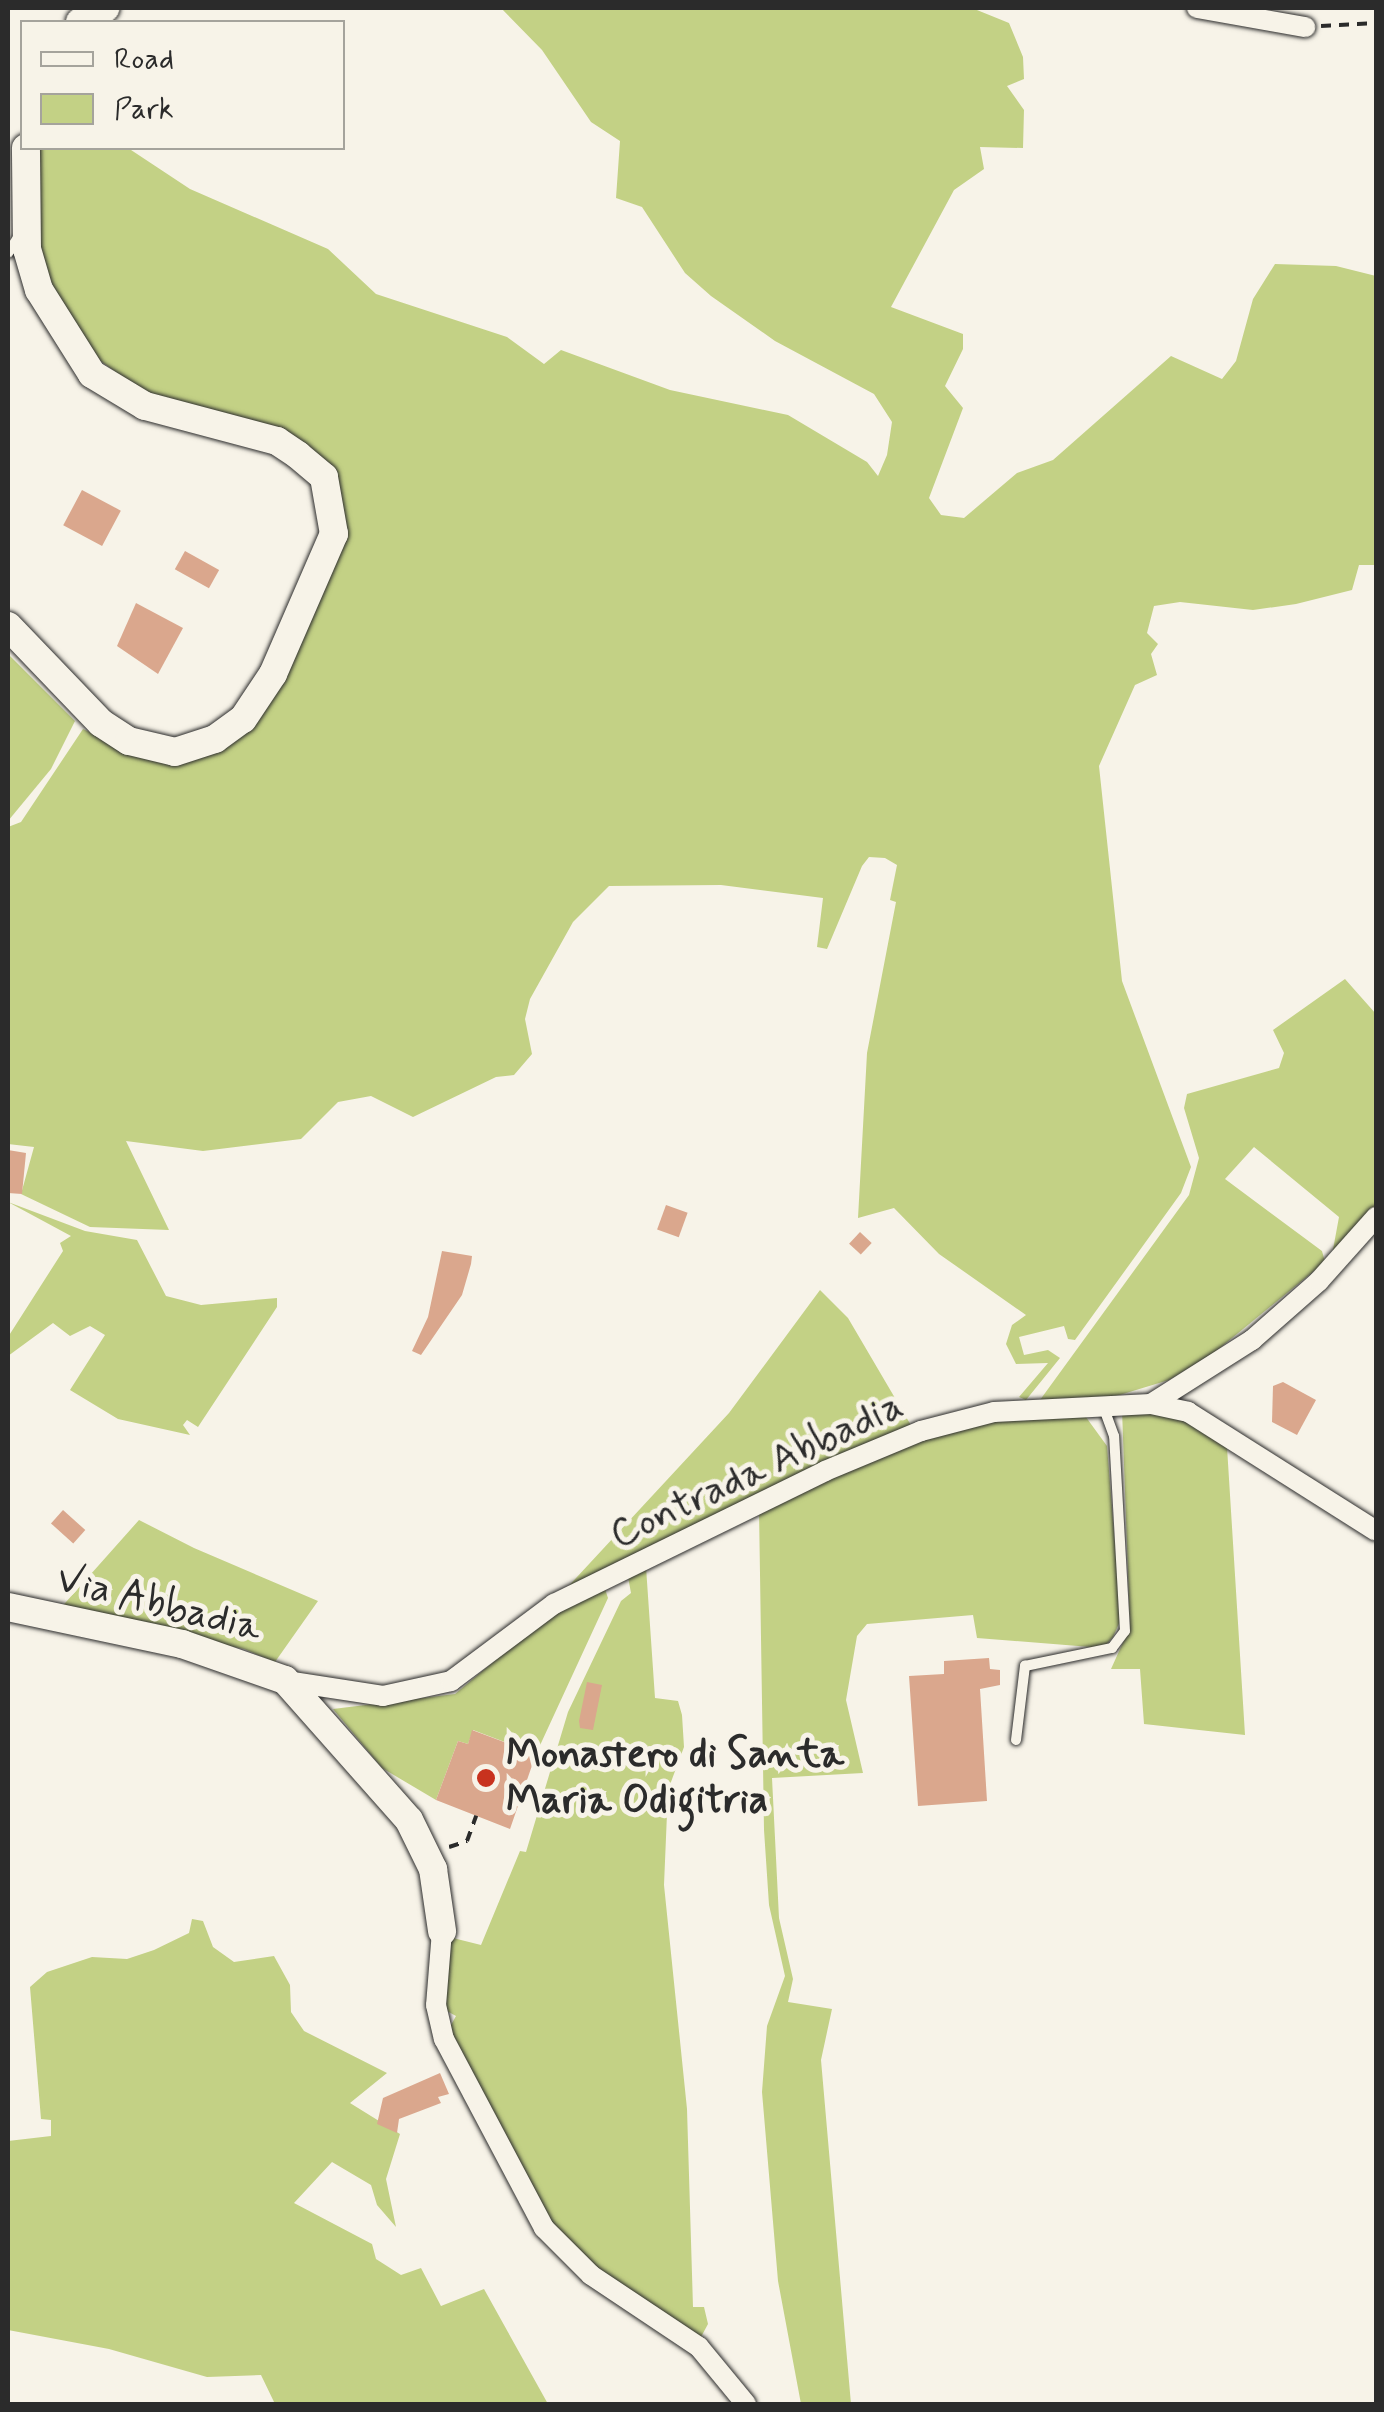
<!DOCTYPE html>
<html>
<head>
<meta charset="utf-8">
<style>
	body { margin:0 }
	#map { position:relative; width:1384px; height:2412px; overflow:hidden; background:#f7f3e8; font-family:Mynerve,sans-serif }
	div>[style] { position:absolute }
	.green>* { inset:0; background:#c3d185 }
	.building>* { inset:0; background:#daa78d; transform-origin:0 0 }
	.path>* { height:4px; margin-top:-2px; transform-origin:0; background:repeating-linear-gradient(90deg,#2b2b2b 0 10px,transparent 0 18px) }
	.roads { filter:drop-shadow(0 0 2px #2b2b2b) drop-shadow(0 0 2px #2b2b2b) }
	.lane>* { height:10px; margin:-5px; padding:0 5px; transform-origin:5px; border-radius:5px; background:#f7f3e8 }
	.street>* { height:20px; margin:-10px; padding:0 10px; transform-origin:10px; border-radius:10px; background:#f7f3e8 }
	.secondary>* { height:28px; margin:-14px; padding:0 14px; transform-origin:14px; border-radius:14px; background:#f7f3e8 }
	.dots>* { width:28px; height:28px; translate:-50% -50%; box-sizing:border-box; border:5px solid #f7f3e8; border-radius:50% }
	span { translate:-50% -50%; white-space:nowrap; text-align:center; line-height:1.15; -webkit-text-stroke:10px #f7f3e8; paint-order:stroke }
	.street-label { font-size:40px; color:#2b2b2b }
	.poi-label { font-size:40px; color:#2b2b2b; font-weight:700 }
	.left { translate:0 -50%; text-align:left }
	.frame { position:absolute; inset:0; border:10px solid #2b2b2b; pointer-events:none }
	.legend { position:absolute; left:20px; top:20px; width:325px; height:130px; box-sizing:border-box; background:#f7f3e8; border:2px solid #a5a39c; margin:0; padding:12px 18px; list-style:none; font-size:30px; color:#2b2b2b }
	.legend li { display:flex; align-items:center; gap:20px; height:50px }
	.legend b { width:50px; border:2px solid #a5a39c }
</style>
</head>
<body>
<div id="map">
	<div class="green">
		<div style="clip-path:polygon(501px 8px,972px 8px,1009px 23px,1023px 57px,1024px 79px,1007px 86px,1024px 110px,1023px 148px,980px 147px,984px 169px,954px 190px,891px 307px,963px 334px,963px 349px,945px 386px,963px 408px,929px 498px,941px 515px,964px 518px,1017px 473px,1053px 460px,1171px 356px,1222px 379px,1236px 361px,1253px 299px,1275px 264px,1336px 266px,1376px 276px,1376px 565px,1359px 565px,1352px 590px,1296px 604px,1253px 610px,1180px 602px,1154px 606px,1147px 633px,1158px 644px,1151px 654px,1157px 675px,1135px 685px,1099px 766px,1122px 981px,1191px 1167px,1181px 1193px,1075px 1340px,1068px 1339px,1064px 1326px,1019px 1337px,1024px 1355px,1048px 1350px,1060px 1358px,1026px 1400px,1019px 1397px,1048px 1363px,1016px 1364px,1006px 1344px,1012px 1325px,1026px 1315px,939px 1254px,894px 1208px,858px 1218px,867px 1053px,896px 902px,890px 900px,897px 865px,885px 858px,869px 857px,862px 866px,827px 949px,817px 947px,823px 898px,721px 885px,609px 886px,573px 922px,530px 999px,525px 1019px,532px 1054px,514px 1075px,496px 1077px,413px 1117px,371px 1096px,338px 1102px,301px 1139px,203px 1151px,126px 1141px,169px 1230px,90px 1227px,21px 1194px,34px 1147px,8px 1144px,8px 827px,21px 822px,83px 729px,134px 753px,227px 726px,314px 598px,329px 470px,146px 394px,91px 354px,41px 269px,30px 148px,128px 148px,190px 189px,328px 249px,376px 294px,507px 337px,544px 364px,561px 350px,670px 390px,788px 415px,867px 462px,878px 476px,887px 455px,892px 422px,874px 394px,775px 341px,711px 296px,685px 273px,642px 207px,616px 198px,620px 141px,591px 122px,542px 50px)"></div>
		<div style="clip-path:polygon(8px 654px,75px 721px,51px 769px,8px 821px)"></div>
		<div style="clip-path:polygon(1345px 979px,1376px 1014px,1376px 1208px,1332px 1255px,1339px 1217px,1254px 1147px,1225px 1179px,1322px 1251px,1325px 1262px,1215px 1352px,1169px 1380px,1113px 1397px,1040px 1400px,1189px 1195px,1199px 1158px,1184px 1108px,1187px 1094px,1279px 1068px,1284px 1053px,1273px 1030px)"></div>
		<div style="clip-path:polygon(8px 1202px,85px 1231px,137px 1240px,166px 1296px,201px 1305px,277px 1298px,277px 1307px,198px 1427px,187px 1420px,183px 1425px,190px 1435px,118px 1419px,70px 1390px,105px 1335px,90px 1326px,70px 1336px,53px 1323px,8px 1356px,8px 1337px,63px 1251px,60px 1243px,71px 1236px)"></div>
		<div style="clip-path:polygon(820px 1290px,848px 1318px,912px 1427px,564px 1591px,729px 1413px)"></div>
		<div style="clip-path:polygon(1122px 1410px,1162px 1413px,1213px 1431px,1227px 1447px,1245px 1735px,1144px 1724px,1140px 1669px,1111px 1669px,1130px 1627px)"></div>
		<div style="clip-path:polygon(1083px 1413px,1107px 1446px,1121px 1619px,1113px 1637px,1103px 1648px,977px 1638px,973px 1615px,867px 1624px,857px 1636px,846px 1700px,863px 1773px,772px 1778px,779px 1918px,793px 1979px,788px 2002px,832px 2009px,821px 2060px,851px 2404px,801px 2404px,778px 2281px,762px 2092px,767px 2026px,785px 1976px,769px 1905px,764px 1830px,759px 1510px,818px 1479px,969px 1424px)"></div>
		<div style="clip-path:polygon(139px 1520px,194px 1548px,318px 1601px,275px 1662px,244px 1649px,58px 1611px)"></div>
		<div style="clip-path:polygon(646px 1567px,655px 1698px,678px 1701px,682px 1715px,684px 1747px,668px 1790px,664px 1885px,687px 2109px,693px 2307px,704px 2307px,708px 2324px,701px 2337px,732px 2384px,567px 2250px,446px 2034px,456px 2016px,445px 2010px,448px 1944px,453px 1938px,481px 1945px,520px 1851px,526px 1852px,568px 1712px,621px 1601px,631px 1593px,628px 1577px)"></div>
		<div style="clip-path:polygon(605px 1589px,608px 1598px,536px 1754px,473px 1730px,468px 1744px,458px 1741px,436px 1800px,382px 1768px,333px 1709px,455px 1694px,547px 1617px)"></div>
		<div style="clip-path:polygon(192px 1919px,203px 1921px,213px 1947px,234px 1962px,274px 1956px,290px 1985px,291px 2012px,304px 2031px,387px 2073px,350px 2103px,400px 2134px,386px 2179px,396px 2227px,377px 2205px,371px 2185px,332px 2162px,294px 2203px,372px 2244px,376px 2259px,401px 2275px,421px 2268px,441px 2306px,484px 2289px,548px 2404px,275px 2404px,261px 2375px,207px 2377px,109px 2349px,8px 2330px,8px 2141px,51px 2136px,51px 2120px,41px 2119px,30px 1987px,47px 1972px,92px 1957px,127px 1959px,154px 1950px,189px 1933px)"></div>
	</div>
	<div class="building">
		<div style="left:82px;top:490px;width:44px;height:40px;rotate:28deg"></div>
		<div style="left:185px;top:551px;width:39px;height:21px;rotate:29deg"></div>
		<div style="clip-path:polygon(136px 603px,183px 628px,158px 674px,117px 646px)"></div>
		<div style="clip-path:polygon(8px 1150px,26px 1153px,22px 1194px,8px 1193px)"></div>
		<div style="left:666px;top:1205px;width:23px;height:26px;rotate:20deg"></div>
		<div style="left:860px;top:1232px;width:16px;height:16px;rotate:43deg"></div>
		<div style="clip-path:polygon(442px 1251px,472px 1256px,471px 1264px,462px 1295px,421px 1355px,412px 1351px,428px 1317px)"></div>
		<div style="clip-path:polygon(1283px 1382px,1316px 1400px,1297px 1435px,1272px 1422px,1273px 1386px)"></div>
		<div style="left:63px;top:1510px;width:30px;height:18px;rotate:42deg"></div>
		<div style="clip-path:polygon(989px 1658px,990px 1669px,1000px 1670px,1000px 1685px,980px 1689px,987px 1801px,918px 1806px,909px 1676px,944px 1674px,944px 1661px)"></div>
		<div style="clip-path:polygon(587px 1682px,602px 1685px,593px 1730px,580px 1728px,579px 1721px)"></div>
		<div style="clip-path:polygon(472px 1730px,536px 1754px,510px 1829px,436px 1800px,458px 1741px,468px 1744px)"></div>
		<div style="clip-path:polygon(440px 2073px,449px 2094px,438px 2097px,441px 2103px,399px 2119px,397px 2133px,377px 2124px,383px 2098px)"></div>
	</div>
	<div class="path">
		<div style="left:1321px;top:26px;width:55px;rotate:-3.1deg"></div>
		<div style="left:449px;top:1847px;width:19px;rotate:-18deg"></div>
		<div style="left:467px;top:1841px;width:27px;rotate:-70deg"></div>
	</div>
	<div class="roads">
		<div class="lane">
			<div style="left:8px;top:253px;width:20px;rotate:-57deg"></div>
			<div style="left:1016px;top:1740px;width:75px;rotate:-83.1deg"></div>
			<div style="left:1025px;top:1666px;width:89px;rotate:-11.7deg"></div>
			<div style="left:1112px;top:1648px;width:21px;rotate:-53deg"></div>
			<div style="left:1125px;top:1631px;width:195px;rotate:-93.2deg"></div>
			<div style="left:1114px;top:1436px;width:32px;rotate:-110deg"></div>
		</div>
		<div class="street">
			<div style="left:1197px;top:8px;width:110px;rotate:10deg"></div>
			<div style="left:1151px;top:1404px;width:120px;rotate:-32.4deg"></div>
			<div style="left:1252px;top:1340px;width:89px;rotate:-41.4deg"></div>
			<div style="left:1319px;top:1281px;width:86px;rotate:-48.3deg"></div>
			<div style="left:286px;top:1681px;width:98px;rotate:8.8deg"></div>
			<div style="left:383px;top:1696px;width:70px;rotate:-12.4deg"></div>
			<div style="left:451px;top:1681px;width:129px;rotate:-36.8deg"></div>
			<div style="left:554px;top:1604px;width:302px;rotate:-26.1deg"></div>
			<div style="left:825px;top:1471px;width:104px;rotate:-22.6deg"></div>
			<div style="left:921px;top:1431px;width:75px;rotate:-14.6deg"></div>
			<div style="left:994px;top:1412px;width:157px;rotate:-2.9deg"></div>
			<div style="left:1151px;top:1404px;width:38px;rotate:12deg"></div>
			<div style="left:1188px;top:1412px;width:222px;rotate:32.3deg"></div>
			<div style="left:442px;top:1931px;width:74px;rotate:94.6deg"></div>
			<div style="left:436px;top:2005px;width:35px;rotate:77deg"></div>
			<div style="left:444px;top:2039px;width:214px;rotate:62.1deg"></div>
			<div style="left:544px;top:2228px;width:66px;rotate:45deg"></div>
			<div style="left:591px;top:2275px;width:130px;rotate:33.7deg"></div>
			<div style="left:699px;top:2347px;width:74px;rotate:50.5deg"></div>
		</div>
		<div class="secondary">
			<div style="left:80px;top:22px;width:29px;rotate:-29deg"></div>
			<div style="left:8px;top:626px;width:134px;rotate:46.2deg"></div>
			<div style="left:101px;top:723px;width:33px;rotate:33deg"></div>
			<div style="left:129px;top:741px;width:47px;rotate:13.4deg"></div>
			<div style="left:175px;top:752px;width:42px;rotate:-18deg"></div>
			<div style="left:215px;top:739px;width:34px;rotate:-36deg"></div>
			<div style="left:243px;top:719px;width:54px;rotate:-56.3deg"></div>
			<div style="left:273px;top:674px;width:153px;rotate:-66.5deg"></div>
			<div style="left:334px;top:534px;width:58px;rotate:-100deg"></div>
			<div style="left:324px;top:477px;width:34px;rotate:-140deg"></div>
			<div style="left:298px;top:455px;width:25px;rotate:-146deg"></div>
			<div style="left:277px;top:441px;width:137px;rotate:-165.1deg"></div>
			<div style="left:145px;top:406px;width:62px;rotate:-148.9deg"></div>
			<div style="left:92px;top:374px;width:99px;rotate:-122.2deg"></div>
			<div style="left:39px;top:290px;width:43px;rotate:-106.3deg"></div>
			<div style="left:27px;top:249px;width:101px;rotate:-90.6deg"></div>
			<div style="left:8px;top:1607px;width:178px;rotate:12deg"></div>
			<div style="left:182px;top:1644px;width:109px;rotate:19.3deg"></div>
			<div style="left:285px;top:1680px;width:187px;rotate:48.5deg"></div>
			<div style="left:409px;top:1820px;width:55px;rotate:63.9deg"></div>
			<div style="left:433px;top:1869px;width:63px;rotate:81.7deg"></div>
		</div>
	</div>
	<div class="dots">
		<div style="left:486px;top:1778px;background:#c8321e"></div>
	</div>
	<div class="street-label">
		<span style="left:757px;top:1471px;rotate:-25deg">Contrada Abbadia</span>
		<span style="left:159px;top:1604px;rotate:14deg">Via Abbadia</span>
	</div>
	<div class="poi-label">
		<span class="left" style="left:506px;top:1778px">Monastero di Santa<br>Maria Odigitria</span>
	</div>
	<div class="frame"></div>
	<ul class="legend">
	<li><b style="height:12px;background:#f7f3e8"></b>Road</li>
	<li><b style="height:28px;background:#c3d185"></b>Park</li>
	</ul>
</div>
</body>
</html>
